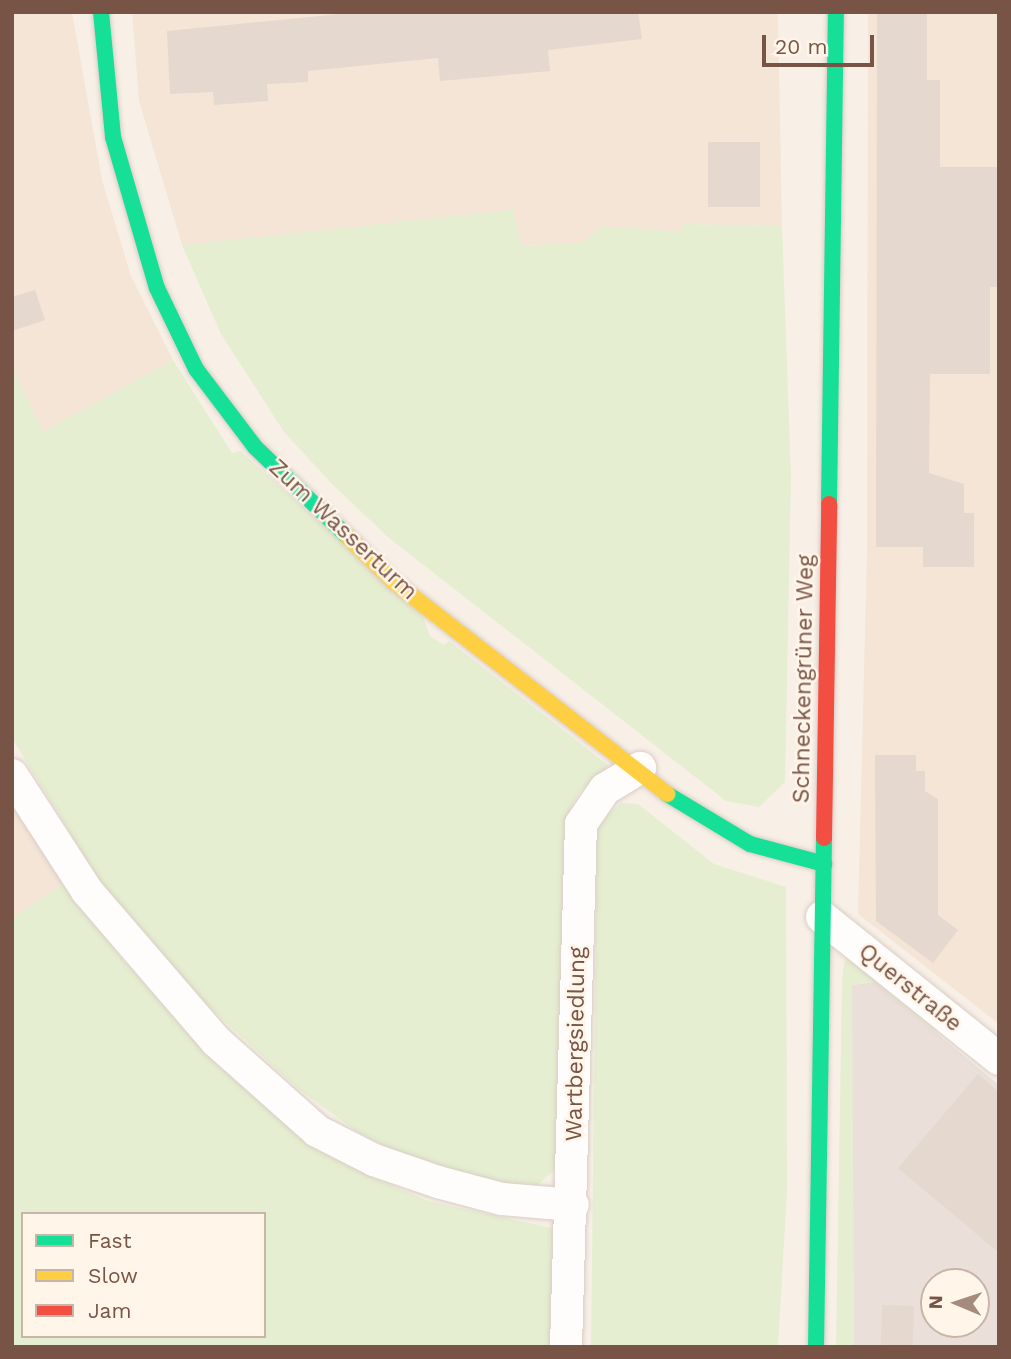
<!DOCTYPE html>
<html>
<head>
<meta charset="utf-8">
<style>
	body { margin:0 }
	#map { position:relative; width:1011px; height:1359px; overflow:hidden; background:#f8f0e7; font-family:"Work Sans",sans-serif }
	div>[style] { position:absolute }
	.residential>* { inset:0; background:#f4e5d7 }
	.industrial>* { inset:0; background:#eae0d9 }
	.green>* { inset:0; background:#e5eed0 }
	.building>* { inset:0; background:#e4d8cf; transform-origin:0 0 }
	.roads { filter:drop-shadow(0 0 2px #d9cdc5) drop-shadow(0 0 2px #d9cdc5) }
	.street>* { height:32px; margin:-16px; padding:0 16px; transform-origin:16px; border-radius:16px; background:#fefdfb }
	.fast>* { height:16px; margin:-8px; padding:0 8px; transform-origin:8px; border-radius:8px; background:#16e098 }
	.slow>* { height:16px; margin:-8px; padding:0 8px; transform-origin:8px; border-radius:8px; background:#ffcf43 }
	.jam>* { height:16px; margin:-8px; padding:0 8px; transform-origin:8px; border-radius:8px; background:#f24e42 }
	span { translate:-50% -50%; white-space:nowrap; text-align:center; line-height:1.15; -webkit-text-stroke:5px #fff5e9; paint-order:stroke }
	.street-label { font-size:23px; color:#785446 }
	.frame { position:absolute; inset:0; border:14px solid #785446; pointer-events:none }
	.legend { position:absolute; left:21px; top:1212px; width:245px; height:126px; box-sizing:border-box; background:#fff5e9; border:2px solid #c9b5a8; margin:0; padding:9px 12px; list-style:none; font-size:21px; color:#785446 }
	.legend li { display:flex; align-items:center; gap:14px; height:35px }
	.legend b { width:35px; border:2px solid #c9b5a8 }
	.north { position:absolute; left:920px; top:1268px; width:70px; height:70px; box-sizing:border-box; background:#fff5e9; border:2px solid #c9b5a8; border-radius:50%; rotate:272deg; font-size:19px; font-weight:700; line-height:28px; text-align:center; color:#785446 }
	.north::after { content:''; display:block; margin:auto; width:24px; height:32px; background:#a58b7e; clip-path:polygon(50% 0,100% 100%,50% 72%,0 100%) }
	.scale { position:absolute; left:762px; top:35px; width:112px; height:32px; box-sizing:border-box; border:4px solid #785446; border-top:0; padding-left:9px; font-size:21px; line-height:24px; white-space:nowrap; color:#785446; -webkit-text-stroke:5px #fff5e9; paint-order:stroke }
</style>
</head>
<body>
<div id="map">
	<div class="residential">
		<div style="clip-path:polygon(12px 12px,72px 12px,102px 180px,131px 276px,173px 360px,43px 432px,12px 366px)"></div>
		<div style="clip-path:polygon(132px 12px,778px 12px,782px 226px,684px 224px,680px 232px,602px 226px,584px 242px,521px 246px,513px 210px,182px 245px,139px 101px)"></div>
		<div style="clip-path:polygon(868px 12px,999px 12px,999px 1024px,858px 914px,867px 550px)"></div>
		<div style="clip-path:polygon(12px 804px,66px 882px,12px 918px)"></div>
	</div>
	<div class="industrial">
		<div style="clip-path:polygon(evenodd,875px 982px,999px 1085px,999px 1347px,854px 1347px,850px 1009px,852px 985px,875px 982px,934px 1282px,976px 1282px,976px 1324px,934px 1324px,934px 1282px)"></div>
	</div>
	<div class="green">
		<div style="clip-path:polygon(513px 210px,522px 246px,584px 242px,602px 226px,680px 232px,684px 224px,782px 226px,791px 477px,785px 782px,759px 807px,726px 801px,389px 538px,333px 485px,284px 432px,221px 334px,182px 245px)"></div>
		<div style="clip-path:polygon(173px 360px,232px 453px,240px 451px,422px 614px,430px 636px,444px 645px,449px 641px,609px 766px,581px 790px,570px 808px,563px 1161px,537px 1186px,510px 1185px,419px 1164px,356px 1131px,296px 1087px,202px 1000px,102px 885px,12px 738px,12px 366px,43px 432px)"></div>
		<div style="clip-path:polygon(621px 803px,638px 804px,714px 864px,786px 887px,787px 1190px,778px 1347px,591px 1347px,597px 824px)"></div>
		<div style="clip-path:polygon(evenodd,66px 882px,117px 953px,217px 1065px,300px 1133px,361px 1172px,428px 1201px,556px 1229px,556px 1347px,12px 1347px,12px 918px,66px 882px,23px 1214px,264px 1214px,264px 1336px,23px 1336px,23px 1214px)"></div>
		<div style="clip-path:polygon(853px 957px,901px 991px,941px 1037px,875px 982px,852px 985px,854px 1341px,854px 1347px,836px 1347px,842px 980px,844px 962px)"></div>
	</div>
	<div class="building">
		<div style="clip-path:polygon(360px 12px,638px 12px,642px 39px,548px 50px,550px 71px,440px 81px,438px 58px,308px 71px,308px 82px,267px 84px,268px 101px,214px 105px,213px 92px,170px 94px,167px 31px)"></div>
		<div style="clip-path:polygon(877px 12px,927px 12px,927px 80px,940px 80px,940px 167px,999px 167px,999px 287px,990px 287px,990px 374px,930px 374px,929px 473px,964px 484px,964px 513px,974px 513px,974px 567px,923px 567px,923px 547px,876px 547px)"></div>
		<div style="left:708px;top:142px;width:52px;height:65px"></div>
		<div style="clip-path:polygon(35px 290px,45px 320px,12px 331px,12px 297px)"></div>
		<div style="clip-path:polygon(875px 755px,916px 755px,916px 771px,925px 771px,925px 791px,938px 799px,938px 915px,958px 930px,933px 963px,876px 921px)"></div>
		<div style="clip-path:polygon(978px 1074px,999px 1092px,999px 1253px,898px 1168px)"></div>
		<div style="left:882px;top:1305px;width:32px;height:42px;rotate:2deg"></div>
	</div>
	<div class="roads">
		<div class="street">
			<div style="left:12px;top:775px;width:138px;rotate:57.1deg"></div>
			<div style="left:87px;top:891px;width:198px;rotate:49.3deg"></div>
			<div style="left:216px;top:1041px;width:135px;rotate:41.7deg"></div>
			<div style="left:317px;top:1131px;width:64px;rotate:27deg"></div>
			<div style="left:374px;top:1160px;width:68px;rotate:19deg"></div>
			<div style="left:438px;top:1182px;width:66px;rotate:14.9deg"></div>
			<div style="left:502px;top:1199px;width:71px;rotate:4.8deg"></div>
			<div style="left:822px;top:917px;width:227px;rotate:38.7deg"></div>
			<div style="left:566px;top:1347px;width:523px;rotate:-88.36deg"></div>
			<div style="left:581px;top:824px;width:42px;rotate:-55.6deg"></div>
			<div style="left:605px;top:789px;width:41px;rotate:-31deg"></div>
		</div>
		<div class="fast">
			<div style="left:101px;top:12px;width:126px;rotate:84.5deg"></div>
			<div style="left:113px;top:137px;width:157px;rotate:73.8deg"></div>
			<div style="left:157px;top:288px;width:90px;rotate:64.3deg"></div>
			<div style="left:196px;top:369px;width:98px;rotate:52.9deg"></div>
			<div style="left:255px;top:447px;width:128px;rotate:44.1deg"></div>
			<div style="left:829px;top:504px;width:492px;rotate:-89.2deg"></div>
			<div style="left:667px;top:794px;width:97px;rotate:31.1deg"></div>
			<div style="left:750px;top:844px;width:77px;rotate:15.1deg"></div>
			<div style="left:816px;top:1347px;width:509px;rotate:-89.1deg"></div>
		</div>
		<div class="slow">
			<div style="left:347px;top:536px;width:66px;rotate:44.4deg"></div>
			<div style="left:394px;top:582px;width:346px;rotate:37.8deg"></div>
		</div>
		<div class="jam">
			<div style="left:824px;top:838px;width:334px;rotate:-89.1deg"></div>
		</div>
	</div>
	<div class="street-label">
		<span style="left:343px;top:530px;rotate:43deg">Zum Wasserturm</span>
		<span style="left:804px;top:679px;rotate:-89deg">Schneckengrüner Weg</span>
		<span style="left:910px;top:988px;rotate:39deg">Querstraße</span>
		<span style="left:576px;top:1044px;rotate:-89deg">Wartbergsiedlung</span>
	</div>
	<div class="frame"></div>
	<ul class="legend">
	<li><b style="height:9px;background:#16e098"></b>Fast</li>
	<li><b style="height:9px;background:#ffcf43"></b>Slow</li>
	<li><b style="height:9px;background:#f24e42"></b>Jam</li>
	</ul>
	<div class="north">N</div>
	<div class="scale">20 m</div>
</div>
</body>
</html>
